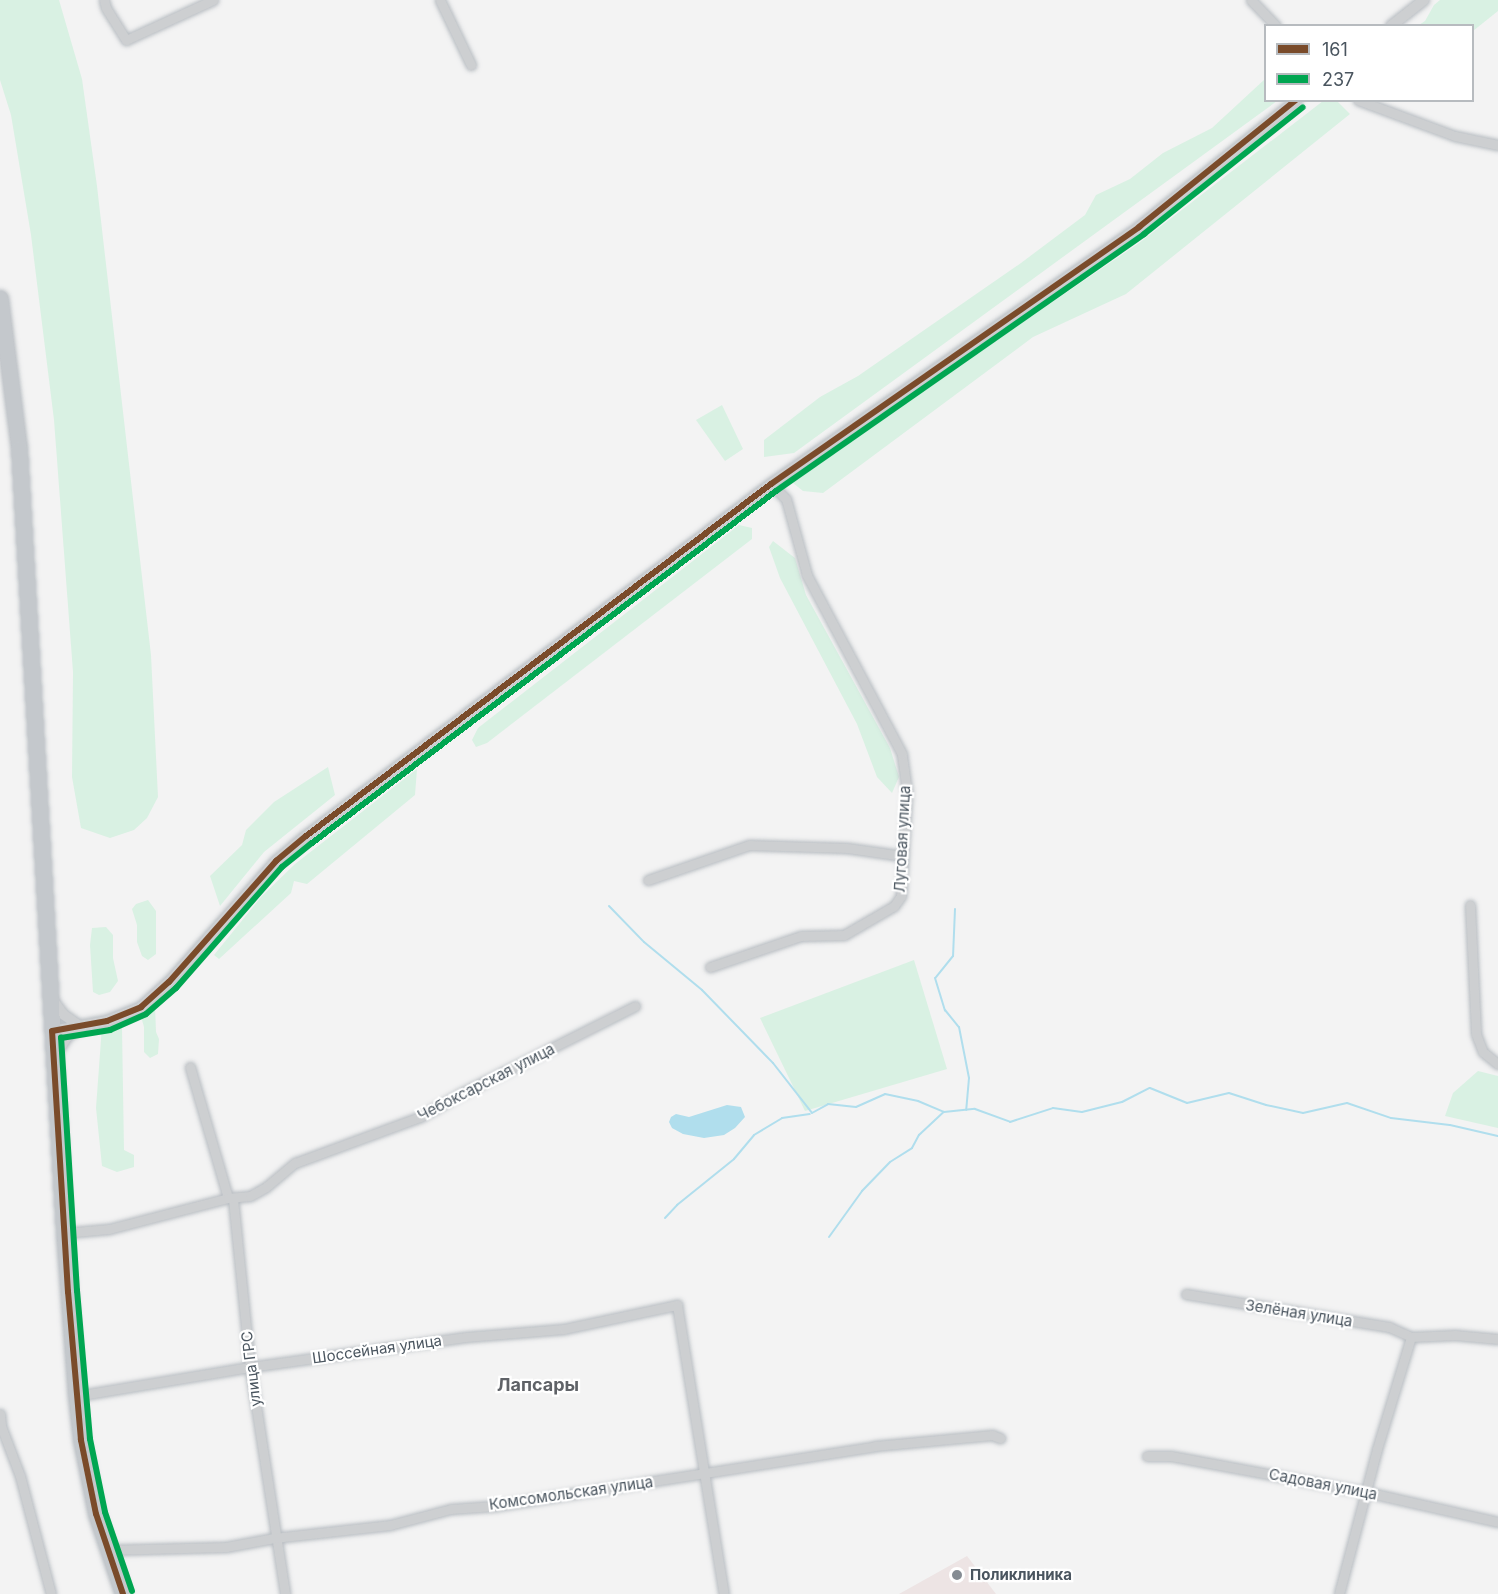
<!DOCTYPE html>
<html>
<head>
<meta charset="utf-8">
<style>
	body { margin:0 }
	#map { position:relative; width:1498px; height:1594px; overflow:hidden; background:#f3f3f3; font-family:Inter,sans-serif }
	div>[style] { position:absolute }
	.medical>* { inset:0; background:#ede4e4 }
	.green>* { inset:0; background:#d9f1e3 }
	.water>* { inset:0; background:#b0deed }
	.stream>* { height:2px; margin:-1px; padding:0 1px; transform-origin:1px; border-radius:1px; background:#b0deed }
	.roads { filter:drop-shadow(0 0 2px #b8bdc2) drop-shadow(0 0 2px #b8bdc2) }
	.minor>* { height:9px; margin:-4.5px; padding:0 4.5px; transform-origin:4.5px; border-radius:4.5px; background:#cdcfd1 }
	.tertiary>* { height:10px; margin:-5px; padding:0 5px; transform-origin:5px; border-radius:5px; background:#cdcfd1 }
	.trunk>* { height:15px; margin:-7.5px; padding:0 7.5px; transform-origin:7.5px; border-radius:7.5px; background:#c4c8cc }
	.bus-1>* { height:6px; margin:-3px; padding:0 3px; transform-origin:3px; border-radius:3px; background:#7a4b2a }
	.bus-2>* { height:6px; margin:-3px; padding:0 3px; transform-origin:3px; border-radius:3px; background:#00a651 }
	.dots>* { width:16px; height:16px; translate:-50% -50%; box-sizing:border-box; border:3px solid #fff; border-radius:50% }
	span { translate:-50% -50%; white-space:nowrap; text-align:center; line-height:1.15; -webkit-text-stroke:4.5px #fff; paint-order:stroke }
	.street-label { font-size:15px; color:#4a555f }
	.poi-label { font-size:15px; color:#4a555f; font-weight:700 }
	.left { translate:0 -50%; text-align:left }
	.quarter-label { font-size:18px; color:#5f6267; font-weight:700 }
	.legend { position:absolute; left:1264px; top:24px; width:210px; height:78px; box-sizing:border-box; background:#fff; border:2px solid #b7bbbf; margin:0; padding:8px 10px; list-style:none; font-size:18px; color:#4a555f }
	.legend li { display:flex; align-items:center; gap:12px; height:30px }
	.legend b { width:30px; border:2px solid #b7bbbf }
</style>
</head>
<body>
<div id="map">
	<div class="medical">
		<div style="clip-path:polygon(967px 1556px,996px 1594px,899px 1594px)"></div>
	</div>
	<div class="green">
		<div style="clip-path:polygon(0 0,59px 0,82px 79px,97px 186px,151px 655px,158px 797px,147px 818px,134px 830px,110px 838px,81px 828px,72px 777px,73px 672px,54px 420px,31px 235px,11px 115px,0 80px)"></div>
		<div style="clip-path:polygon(1440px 0,1498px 0,1498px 11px,1473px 31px,1472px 26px,1419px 25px,1425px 21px,1434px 5px)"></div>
		<div style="clip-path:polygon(1265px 79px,1266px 100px,1277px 101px,794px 453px,764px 457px,764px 440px,820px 397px,858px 376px,1021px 263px,1085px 215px,1096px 195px,1130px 179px,1163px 153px,1212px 128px)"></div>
		<div style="clip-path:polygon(1323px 101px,1337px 101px,1350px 114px,1126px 294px,1033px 337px,823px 493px,803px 491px,793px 483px,909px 400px,1139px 243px)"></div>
		<div style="clip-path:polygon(722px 405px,743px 449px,725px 461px,696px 420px)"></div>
		<div style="clip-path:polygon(739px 525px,752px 528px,752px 539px,487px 743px,476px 747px,472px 740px,478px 728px)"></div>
		<div style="clip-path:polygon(773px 541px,795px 558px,806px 595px,890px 748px,899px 777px,892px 793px,877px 777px,857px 724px,780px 578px,769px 547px)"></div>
		<div style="clip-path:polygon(328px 767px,335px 795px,264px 852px,220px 906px,210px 876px,242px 845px,246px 830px,274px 802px)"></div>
		<div style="clip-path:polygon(417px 769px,415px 795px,307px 884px,294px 881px,291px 893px,219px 959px,214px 955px,261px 897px,295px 864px)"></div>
		<div style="clip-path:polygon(148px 900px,156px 911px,156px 954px,148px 960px,142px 956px,137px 942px,137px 925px,132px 909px,136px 904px)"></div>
		<div style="clip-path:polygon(106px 927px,113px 935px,113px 958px,118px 981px,110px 992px,99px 995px,93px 992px,90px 945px,92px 928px)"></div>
		<div style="clip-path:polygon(914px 960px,947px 1069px,805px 1111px,760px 1018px)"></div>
		<div style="clip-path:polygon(155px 1005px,156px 1032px,159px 1039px,158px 1054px,150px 1058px,144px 1052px,144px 1027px,140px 1013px,146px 1007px)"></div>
		<div style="clip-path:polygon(113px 1024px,122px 1028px,124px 1150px,134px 1155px,134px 1167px,117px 1172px,102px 1166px,96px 1108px,102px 1026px)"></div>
		<div style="clip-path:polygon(1478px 1071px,1498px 1076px,1498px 1128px,1445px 1116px,1453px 1093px)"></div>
	</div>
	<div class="water">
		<div style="clip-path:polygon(727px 1105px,741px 1107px,745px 1117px,735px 1128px,724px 1135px,704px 1138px,683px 1134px,672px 1128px,669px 1122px,671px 1117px,676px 1114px,689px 1117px)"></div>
	</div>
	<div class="stream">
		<div style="left:609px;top:906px;width:50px;rotate:45.8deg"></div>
		<div style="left:644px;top:942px;width:75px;rotate:39.6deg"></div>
		<div style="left:702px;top:990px;width:102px;rotate:45.8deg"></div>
		<div style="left:773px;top:1063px;width:63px;rotate:52deg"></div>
		<div style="left:812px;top:1113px;width:18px;rotate:-29deg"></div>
		<div style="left:828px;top:1104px;width:28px;rotate:6deg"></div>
		<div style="left:856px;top:1107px;width:32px;rotate:-24deg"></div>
		<div style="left:885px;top:1094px;width:34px;rotate:12deg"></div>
		<div style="left:918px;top:1101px;width:28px;rotate:23deg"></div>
		<div style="left:944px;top:1112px;width:31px;rotate:-6deg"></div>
		<div style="left:975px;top:1109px;width:37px;rotate:20deg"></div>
		<div style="left:1010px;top:1122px;width:45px;rotate:-18deg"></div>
		<div style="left:1053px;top:1108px;width:29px;rotate:8deg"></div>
		<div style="left:1082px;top:1112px;width:41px;rotate:-14deg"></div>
		<div style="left:1122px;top:1102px;width:31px;rotate:-27deg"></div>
		<div style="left:1150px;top:1088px;width:40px;rotate:22deg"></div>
		<div style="left:1187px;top:1103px;width:43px;rotate:-13.4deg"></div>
		<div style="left:1229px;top:1093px;width:39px;rotate:18deg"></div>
		<div style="left:1266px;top:1105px;width:38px;rotate:12deg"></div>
		<div style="left:1303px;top:1113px;width:45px;rotate:-12.8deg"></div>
		<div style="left:1347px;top:1103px;width:46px;rotate:18.8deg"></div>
		<div style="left:1391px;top:1118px;width:59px;rotate:6.8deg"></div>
		<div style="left:1450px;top:1125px;width:49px;rotate:12.9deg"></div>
		<div style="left:955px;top:909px;width:47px;rotate:92.4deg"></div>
		<div style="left:953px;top:956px;width:28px;rotate:129deg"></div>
		<div style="left:935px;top:978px;width:34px;rotate:73deg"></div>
		<div style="left:945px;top:1010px;width:22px;rotate:51deg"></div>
		<div style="left:959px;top:1027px;width:52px;rotate:78.9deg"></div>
		<div style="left:969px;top:1078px;width:32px;rotate:95deg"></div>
		<div style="left:665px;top:1218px;width:18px;rotate:-47deg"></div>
		<div style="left:677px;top:1205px;width:73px;rotate:-38.9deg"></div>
		<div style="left:734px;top:1159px;width:31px;rotate:-50deg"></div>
		<div style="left:754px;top:1135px;width:33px;rotate:-31deg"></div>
		<div style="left:782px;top:1118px;width:28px;rotate:-8deg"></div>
		<div style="left:829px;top:1237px;width:57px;rotate:-54.3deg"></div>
		<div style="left:862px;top:1191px;width:40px;rotate:-46deg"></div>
		<div style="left:890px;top:1162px;width:26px;rotate:-32deg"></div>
		<div style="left:912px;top:1148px;width:15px;rotate:-62deg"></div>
		<div style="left:919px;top:1135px;width:34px;rotate:-43deg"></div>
	</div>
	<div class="roads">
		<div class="minor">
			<div style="left:104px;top:0;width:8px;rotate:76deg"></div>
			<div style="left:106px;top:8px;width:38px;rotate:58deg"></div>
			<div style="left:126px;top:40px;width:96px;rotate:-24.7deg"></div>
			<div style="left:440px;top:0;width:72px;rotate:64.5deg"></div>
			<div style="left:1251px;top:0;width:36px;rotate:46deg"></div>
			<div style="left:1358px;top:100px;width:103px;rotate:20.4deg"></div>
			<div style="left:1455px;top:136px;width:44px;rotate:11.8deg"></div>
			<div style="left:648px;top:880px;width:107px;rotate:-19.1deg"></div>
			<div style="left:749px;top:845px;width:98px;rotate:1.8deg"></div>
			<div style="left:847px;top:848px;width:57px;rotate:8.1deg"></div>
			<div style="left:1470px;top:905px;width:129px;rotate:87.3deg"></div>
			<div style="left:1476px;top:1034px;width:19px;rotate:69deg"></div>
			<div style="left:1483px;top:1052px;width:19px;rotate:39deg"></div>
			<div style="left:710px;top:967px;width:96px;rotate:-18.8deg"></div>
			<div style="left:801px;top:936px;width:43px;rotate:-1.3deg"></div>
			<div style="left:844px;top:935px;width:58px;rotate:-30.1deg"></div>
			<div style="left:894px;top:906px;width:12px;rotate:-55deg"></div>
			<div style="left:901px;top:896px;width:105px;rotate:-86.7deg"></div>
			<div style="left:907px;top:791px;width:37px;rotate:-98deg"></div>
			<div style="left:902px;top:754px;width:203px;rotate:-118deg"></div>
			<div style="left:807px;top:575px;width:79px;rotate:-105.4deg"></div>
			<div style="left:786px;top:499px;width:21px;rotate:-135deg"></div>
			<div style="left:190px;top:1067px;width:136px;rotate:73.8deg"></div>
			<div style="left:233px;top:1199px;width:169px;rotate:84.2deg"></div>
			<div style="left:250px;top:1367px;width:230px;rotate:81.2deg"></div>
			<div style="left:64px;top:1233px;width:45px;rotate:-5.1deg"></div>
			<div style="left:109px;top:1229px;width:123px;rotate:-14.6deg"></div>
			<div style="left:228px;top:1198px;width:22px;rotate:-5deg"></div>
			<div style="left:250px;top:1196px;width:18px;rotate:-29deg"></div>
			<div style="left:266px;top:1187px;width:38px;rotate:-40deg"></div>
			<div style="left:295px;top:1163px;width:133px;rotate:-20.2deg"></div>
			<div style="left:420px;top:1117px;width:46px;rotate:-29.9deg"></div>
			<div style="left:460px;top:1094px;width:196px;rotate:-26.7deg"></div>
			<div style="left:1186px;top:1294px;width:206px;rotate:9.2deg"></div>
			<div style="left:1389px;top:1327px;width:24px;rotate:24deg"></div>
			<div style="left:1411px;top:1337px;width:44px;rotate:-2.6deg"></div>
			<div style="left:1455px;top:1335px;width:43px;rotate:5.3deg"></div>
			<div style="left:76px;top:1396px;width:176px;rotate:-9.5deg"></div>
			<div style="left:250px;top:1367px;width:218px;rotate:-7.9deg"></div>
			<div style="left:466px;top:1337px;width:98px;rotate:-4.7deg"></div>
			<div style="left:564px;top:1329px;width:116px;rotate:-12deg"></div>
			<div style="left:677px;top:1305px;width:293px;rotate:80.8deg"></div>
			<div style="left:0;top:1414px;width:12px;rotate:85deg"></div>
			<div style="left:1px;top:1426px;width:53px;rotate:69.2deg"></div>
			<div style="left:20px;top:1476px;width:122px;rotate:75.3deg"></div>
			<div style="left:1147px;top:1456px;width:24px"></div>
			<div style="left:1171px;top:1456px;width:198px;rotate:10.5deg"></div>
			<div style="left:1366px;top:1492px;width:135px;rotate:12.8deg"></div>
			<div style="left:106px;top:1550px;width:120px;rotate:-1.4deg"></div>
			<div style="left:226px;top:1547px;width:49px;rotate:-10.6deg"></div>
			<div style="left:274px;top:1538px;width:117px;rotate:-6.4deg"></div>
			<div style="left:390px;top:1525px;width:63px;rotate:-14.7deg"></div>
			<div style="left:451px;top:1509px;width:43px;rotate:-4deg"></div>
			<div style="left:494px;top:1506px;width:386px;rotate:-8.9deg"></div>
			<div style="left:875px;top:1446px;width:118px;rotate:-5.4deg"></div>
			<div style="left:992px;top:1435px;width:9px;rotate:21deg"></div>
			<div style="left:1339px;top:1594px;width:150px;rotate:-75.3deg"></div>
			<div style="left:1377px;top:1449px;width:117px;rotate:-73.1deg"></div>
		</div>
		<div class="tertiary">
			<div style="left:1391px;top:26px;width:42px;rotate:-38.2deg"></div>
			<div style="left:51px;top:998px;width:21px;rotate:53deg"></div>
			<div style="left:64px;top:1015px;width:21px;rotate:35deg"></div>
			<div style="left:52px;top:1031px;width:56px;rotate:-10.3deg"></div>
			<div style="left:107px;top:1021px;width:37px;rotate:-22deg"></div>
			<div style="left:141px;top:1007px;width:38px;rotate:-42deg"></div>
			<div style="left:169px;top:982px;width:162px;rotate:-48.5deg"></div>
			<div style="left:276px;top:861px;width:39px;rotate:-40deg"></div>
			<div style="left:306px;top:836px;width:583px;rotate:-37.13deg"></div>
			<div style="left:771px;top:484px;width:449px;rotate:-34.9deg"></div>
			<div style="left:1139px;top:227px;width:203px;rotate:-38.8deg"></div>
			<div style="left:54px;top:1057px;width:24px;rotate:-57deg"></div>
			<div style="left:67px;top:1037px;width:14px;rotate:-39deg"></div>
		</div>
		<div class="trunk">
			<div style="left:0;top:298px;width:151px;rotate:82.8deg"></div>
			<div style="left:19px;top:448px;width:786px;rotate:86.72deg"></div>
			<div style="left:64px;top:1233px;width:163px;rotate:85.8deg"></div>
			<div style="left:76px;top:1396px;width:44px;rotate:83.5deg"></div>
			<div style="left:81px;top:1440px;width:76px;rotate:78.5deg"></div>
			<div style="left:96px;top:1514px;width:84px;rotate:71.4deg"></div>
		</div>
	</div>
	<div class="bus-1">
		<div style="left:123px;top:1594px;width:84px;rotate:-108.6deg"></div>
		<div style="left:96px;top:1514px;width:76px;rotate:-101.5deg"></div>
		<div style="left:81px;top:1440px;width:149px;rotate:-95deg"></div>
		<div style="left:68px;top:1292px;width:261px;rotate:-93.5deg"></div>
		<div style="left:52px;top:1031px;width:56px;rotate:-10.3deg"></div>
		<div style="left:107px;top:1021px;width:37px;rotate:-22deg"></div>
		<div style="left:141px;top:1007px;width:38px;rotate:-42deg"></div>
		<div style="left:169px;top:982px;width:162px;rotate:-48.5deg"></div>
		<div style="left:276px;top:861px;width:39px;rotate:-40deg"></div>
		<div style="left:306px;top:836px;width:583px;rotate:-37.13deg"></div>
		<div style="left:771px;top:484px;width:449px;rotate:-34.9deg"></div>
		<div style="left:1139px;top:227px;width:202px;rotate:-39deg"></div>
	</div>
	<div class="bus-2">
		<div style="left:132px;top:1591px;width:83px;rotate:-108.9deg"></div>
		<div style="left:105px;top:1512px;width:75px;rotate:-101.6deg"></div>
		<div style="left:90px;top:1439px;width:149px;rotate:-95deg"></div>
		<div style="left:77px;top:1291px;width:254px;rotate:-93.6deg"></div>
		<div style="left:61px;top:1038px;width:50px;rotate:-9.3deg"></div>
		<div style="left:110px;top:1030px;width:39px;rotate:-24deg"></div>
		<div style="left:146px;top:1014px;width:40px;rotate:-41deg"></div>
		<div style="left:176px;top:988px;width:161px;rotate:-48.8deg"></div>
		<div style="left:282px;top:867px;width:38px;rotate:-39deg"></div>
		<div style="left:312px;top:843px;width:582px;rotate:-37.18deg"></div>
		<div style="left:776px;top:491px;width:449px;rotate:-34.9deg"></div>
		<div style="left:1144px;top:234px;width:203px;rotate:-38.6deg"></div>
	</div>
	<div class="dots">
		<div style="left:957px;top:1575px;background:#858c93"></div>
	</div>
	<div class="street-label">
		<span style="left:902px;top:839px;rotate:-87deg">Луговая улица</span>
		<span style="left:486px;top:1082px;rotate:-27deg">Чебоксарская улица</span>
		<span style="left:1299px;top:1313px;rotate:9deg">Зелёная улица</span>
		<span style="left:377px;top:1349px;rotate:-8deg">Шоссейная улица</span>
		<span style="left:251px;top:1369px;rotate:-97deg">улица ГРС</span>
		<span style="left:1323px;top:1484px;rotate:11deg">Садовая улица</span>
		<span style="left:571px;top:1493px;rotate:-8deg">Комсомольская улица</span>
	</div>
	<div class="poi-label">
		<span class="left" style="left:970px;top:1575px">Поликлиника</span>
	</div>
	<div class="quarter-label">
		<span style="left:538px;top:1385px">Лапсары</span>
	</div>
	<ul class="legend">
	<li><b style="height:8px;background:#7a4b2a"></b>161</li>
	<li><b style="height:8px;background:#00a651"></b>237</li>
	</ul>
</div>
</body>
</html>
